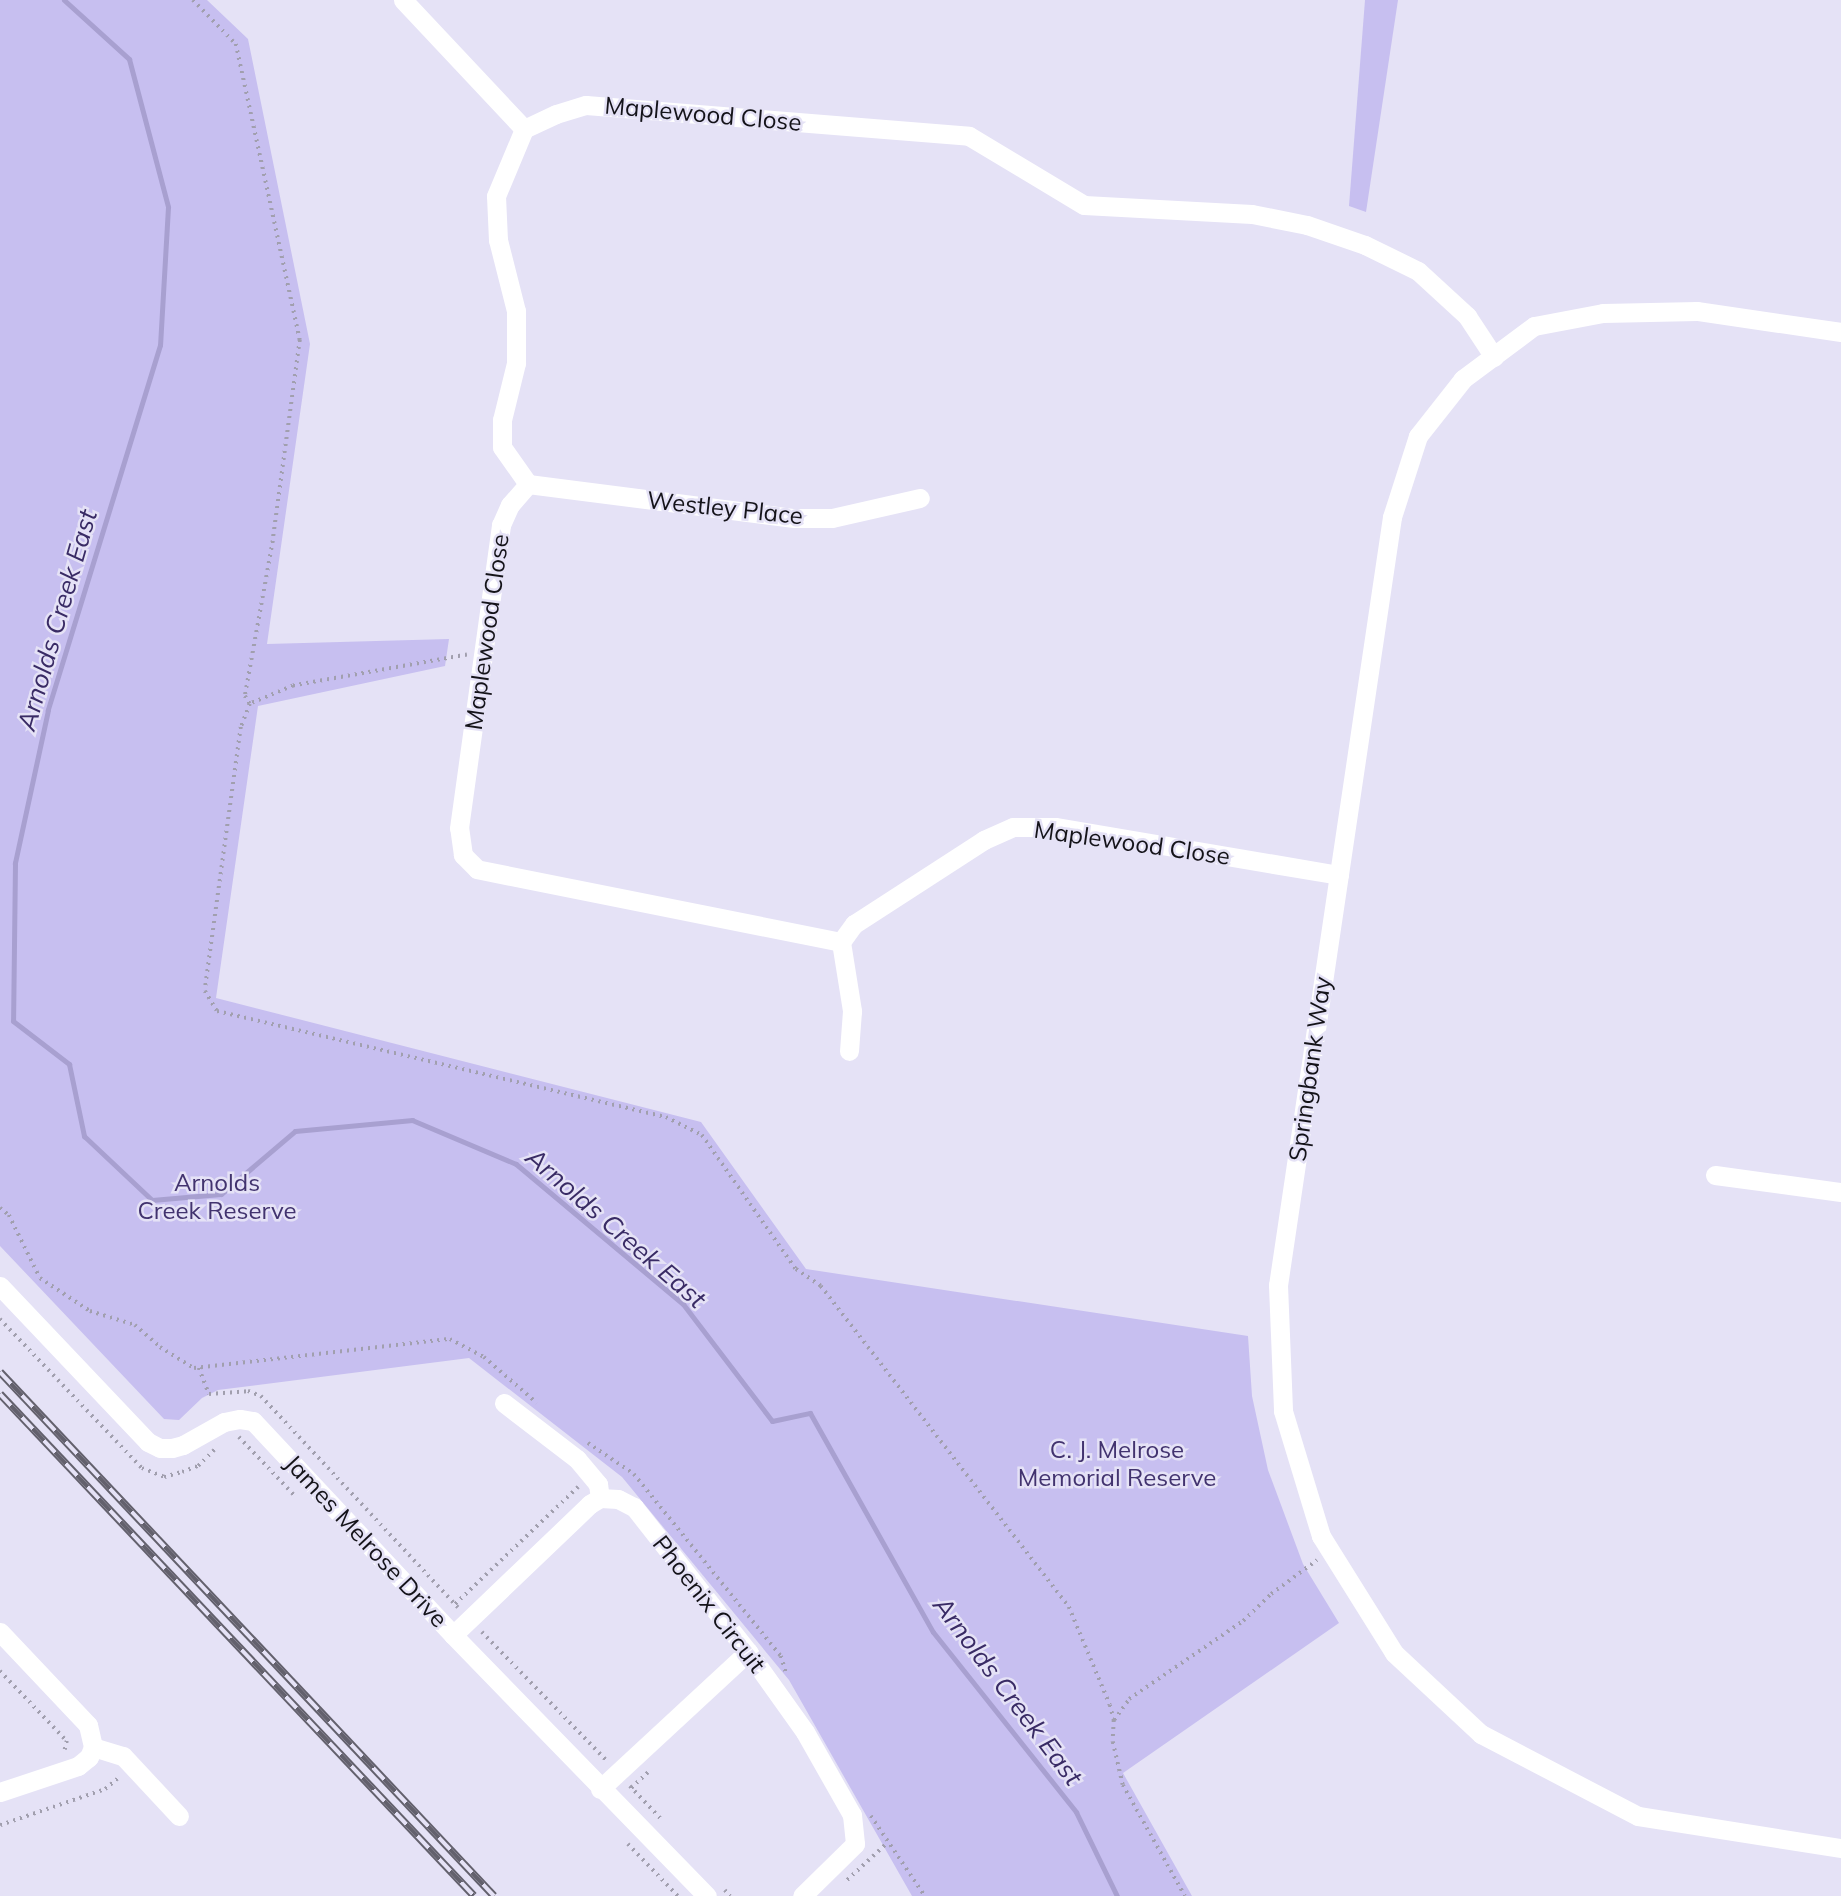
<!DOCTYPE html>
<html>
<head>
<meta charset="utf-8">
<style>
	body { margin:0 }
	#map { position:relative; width:1841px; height:1896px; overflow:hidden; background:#e5e2f6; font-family:Mulish,sans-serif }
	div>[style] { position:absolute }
	.green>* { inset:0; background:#c7bff0 }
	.stream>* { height:5px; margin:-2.5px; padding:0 2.5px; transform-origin:2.5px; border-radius:2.5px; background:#a8a0d0 }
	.path>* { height:3.5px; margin-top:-1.75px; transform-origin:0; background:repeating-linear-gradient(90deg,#a19fae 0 2px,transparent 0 7px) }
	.minor>* { height:19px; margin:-9.5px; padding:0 9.5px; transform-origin:9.5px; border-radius:9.5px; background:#fff }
	.rail>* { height:8px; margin-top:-4px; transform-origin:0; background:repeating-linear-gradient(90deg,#e5e2f6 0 16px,#63616d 0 32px); box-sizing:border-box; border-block:2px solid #63616d }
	span { translate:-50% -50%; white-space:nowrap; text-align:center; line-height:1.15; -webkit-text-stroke:5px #e5e2f6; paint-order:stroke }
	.street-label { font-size:24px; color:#141319 }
	.park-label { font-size:24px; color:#42336f }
	.water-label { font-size:26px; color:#392b65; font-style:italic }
</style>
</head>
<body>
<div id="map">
	<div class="green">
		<div style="clip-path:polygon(0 0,207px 0,248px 39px,310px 344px,267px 644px,449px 639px,445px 666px,258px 706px,216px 998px,701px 1122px,806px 1269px,1248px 1336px,1252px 1396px,1268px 1470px,1303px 1564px,1339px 1623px,1123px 1773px,1192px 1896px,912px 1896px,789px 1680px,622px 1477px,469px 1358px,218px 1390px,202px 1398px,179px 1420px,164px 1419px,0 1246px)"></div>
		<div style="clip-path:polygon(1365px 0,1398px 0,1366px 212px,1349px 206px)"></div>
	</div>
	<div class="stream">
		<div style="left:64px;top:0;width:88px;rotate:42.2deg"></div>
		<div style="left:129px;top:59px;width:153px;rotate:75.2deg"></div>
		<div style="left:168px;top:207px;width:138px;rotate:93.3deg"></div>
		<div style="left:160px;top:345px;width:382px;rotate:107.1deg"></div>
		<div style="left:48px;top:710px;width:157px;rotate:102.2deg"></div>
		<div style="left:15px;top:863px;width:158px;rotate:90.7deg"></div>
		<div style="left:13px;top:1021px;width:71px;rotate:37.5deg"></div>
		<div style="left:69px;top:1064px;width:74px;rotate:78.2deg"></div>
		<div style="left:84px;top:1136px;width:93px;rotate:43.3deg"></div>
		<div style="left:152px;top:1200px;width:69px;rotate:-5deg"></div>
		<div style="left:221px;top:1194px;width:97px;rotate:-40.4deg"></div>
		<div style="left:295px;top:1131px;width:118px;rotate:-5.4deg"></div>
		<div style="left:412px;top:1120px;width:113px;rotate:22.9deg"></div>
		<div style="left:516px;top:1164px;width:218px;rotate:40deg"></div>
		<div style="left:683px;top:1304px;width:147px;rotate:52.7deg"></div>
		<div style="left:772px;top:1421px;width:39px;rotate:-12deg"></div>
		<div style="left:810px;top:1413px;width:251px;rotate:60.7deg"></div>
		<div style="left:933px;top:1632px;width:230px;rotate:51.5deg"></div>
		<div style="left:1076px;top:1812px;width:93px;rotate:64deg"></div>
	</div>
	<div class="path">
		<div style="left:193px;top:0;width:62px;rotate:45.7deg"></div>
		<div style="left:236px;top:44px;width:303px;rotate:77.8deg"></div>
		<div style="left:300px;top:340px;width:203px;rotate:97.7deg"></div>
		<div style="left:273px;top:541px;width:158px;rotate:100.2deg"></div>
		<div style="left:245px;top:696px;width:9px;rotate:58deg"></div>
		<div style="left:467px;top:655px;width:177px;rotate:169.9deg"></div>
		<div style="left:293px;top:686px;width:47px;rotate:157.3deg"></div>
		<div style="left:250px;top:704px;width:25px;rotate:111deg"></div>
		<div style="left:241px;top:727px;width:266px;rotate:97.8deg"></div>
		<div style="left:205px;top:991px;width:23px;rotate:59deg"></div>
		<div style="left:217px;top:1011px;width:461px;rotate:13.3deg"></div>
		<div style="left:666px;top:1117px;width:40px;rotate:26.6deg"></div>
		<div style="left:702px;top:1135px;width:164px;rotate:55deg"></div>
		<div style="left:796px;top:1269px;width:30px;rotate:34deg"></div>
		<div style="left:821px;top:1286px;width:406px;rotate:52.3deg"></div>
		<div style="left:1069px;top:1607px;width:106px;rotate:67.3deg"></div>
		<div style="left:1110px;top:1705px;width:16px;rotate:75deg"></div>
		<div style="left:1114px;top:1720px;width:22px;rotate:93deg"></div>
		<div style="left:1113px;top:1742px;width:44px;rotate:76.9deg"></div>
		<div style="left:1123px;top:1785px;width:127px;rotate:60.8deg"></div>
		<div style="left:0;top:1208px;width:11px;rotate:38deg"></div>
		<div style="left:9px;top:1215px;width:70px;rotate:63.8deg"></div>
		<div style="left:40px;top:1278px;width:60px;rotate:33.4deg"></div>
		<div style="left:90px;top:1311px;width:47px;rotate:17.3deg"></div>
		<div style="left:135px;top:1325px;width:33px;rotate:41deg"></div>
		<div style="left:160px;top:1347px;width:40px;rotate:32deg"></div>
		<div style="left:194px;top:1368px;width:258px;rotate:-6.5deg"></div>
		<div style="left:450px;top:1339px;width:38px;rotate:28deg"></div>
		<div style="left:484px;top:1357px;width:70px;rotate:41deg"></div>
		<div style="left:0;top:1319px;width:206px;rotate:46.4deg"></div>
		<div style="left:142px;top:1468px;width:24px;rotate:22deg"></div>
		<div style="left:164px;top:1477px;width:19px;rotate:-16deg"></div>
		<div style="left:182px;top:1472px;width:17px;rotate:-21deg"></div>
		<div style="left:198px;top:1466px;width:23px;rotate:-45deg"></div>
		<div style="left:199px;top:1368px;width:28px;rotate:69deg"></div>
		<div style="left:209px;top:1394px;width:39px;rotate:-4deg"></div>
		<div style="left:248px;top:1391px;width:14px;rotate:21deg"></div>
		<div style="left:261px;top:1396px;width:289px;rotate:47deg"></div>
		<div style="left:239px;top:1437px;width:83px;rotate:46.5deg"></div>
		<div style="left:588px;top:1443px;width:55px;rotate:34deg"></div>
		<div style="left:634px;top:1474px;width:234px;rotate:51.1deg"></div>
		<div style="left:781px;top:1656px;width:17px;rotate:73deg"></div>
		<div style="left:455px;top:1604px;width:170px;rotate:-43.6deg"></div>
		<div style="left:482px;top:1632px;width:178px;rotate:45.9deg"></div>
		<div style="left:0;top:1671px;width:97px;rotate:46.3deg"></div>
		<div style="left:67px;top:1741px;width:9px;rotate:103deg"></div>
		<div style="left:1114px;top:1720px;width:26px;rotate:-54deg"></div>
		<div style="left:1129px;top:1699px;width:138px;rotate:-34.4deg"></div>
		<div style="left:1243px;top:1621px;width:39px;rotate:-44deg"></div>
		<div style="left:1271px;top:1594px;width:57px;rotate:-36.5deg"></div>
		<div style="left:630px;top:1786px;width:45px;rotate:46.8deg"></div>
		<div style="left:631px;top:1788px;width:23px;rotate:-43deg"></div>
		<div style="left:871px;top:1816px;width:97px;rotate:56deg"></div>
		<div style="left:0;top:1825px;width:111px;rotate:-18.9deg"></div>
		<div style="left:105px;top:1789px;width:17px;rotate:-40deg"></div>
		<div style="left:628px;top:1844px;width:72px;rotate:46.1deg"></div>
		<div style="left:847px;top:1880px;width:54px;rotate:-42.8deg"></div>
		<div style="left:725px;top:1890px;width:8px;rotate:50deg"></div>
	</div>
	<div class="minor">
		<div style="left:403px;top:0;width:177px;rotate:46.8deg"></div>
		<div style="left:1841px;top:332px;width:146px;rotate:-171.7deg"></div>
		<div style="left:1697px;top:311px;width:94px;rotate:178.8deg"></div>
		<div style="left:1603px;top:313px;width:70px;rotate:169.3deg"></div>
		<div style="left:1534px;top:326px;width:89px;rotate:143.3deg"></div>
		<div style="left:1463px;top:379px;width:73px;rotate:128.3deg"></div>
		<div style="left:1418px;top:436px;width:85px;rotate:107.8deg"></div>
		<div style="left:1392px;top:517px;width:776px;rotate:98.44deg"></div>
		<div style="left:1278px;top:1285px;width:126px;rotate:87.7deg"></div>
		<div style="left:1283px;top:1411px;width:131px;rotate:73.1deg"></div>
		<div style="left:1321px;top:1536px;width:138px;rotate:58deg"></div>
		<div style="left:1394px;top:1653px;width:119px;rotate:43deg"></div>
		<div style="left:1481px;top:1734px;width:177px;rotate:27.6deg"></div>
		<div style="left:1638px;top:1816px;width:206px;rotate:9deg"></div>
		<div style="left:528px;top:484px;width:268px;rotate:7.3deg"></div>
		<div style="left:794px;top:518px;width:38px"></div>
		<div style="left:832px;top:518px;width:90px;rotate:-12.8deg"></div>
		<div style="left:1339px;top:875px;width:288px;rotate:-170.4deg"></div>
		<div style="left:1055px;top:827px;width:42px;rotate:180deg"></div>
		<div style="left:1013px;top:827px;width:32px;rotate:156deg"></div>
		<div style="left:984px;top:840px;width:155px;rotate:147.1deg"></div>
		<div style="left:854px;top:924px;width:22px;rotate:126deg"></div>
		<div style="left:841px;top:942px;width:371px;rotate:-168.7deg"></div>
		<div style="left:477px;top:869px;width:20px;rotate:-135deg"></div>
		<div style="left:463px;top:855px;width:27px;rotate:-98deg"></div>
		<div style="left:459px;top:828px;width:306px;rotate:-82.1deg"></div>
		<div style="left:501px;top:525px;width:22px;rotate:-66deg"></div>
		<div style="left:510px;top:505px;width:28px;rotate:-49deg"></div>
		<div style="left:528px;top:484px;width:45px;rotate:-125.1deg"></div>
		<div style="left:502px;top:447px;width:27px;rotate:-90deg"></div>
		<div style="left:502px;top:420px;width:59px;rotate:-76.2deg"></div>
		<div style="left:516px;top:363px;width:52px;rotate:-90deg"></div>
		<div style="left:516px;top:311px;width:73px;rotate:-104.2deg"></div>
		<div style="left:498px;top:240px;width:44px;rotate:-92.6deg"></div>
		<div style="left:496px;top:196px;width:73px;rotate:-67.3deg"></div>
		<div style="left:524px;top:129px;width:35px;rotate:-25deg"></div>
		<div style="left:556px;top:114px;width:31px;rotate:-17deg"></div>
		<div style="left:586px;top:105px;width:384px;rotate:4.6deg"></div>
		<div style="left:969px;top:136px;width:134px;rotate:31deg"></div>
		<div style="left:1084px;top:205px;width:168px;rotate:3.1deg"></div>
		<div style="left:1252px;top:214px;width:56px;rotate:11.3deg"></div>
		<div style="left:1307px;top:225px;width:61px;rotate:19deg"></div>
		<div style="left:1365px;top:245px;width:59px;rotate:26.1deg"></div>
		<div style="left:1418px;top:271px;width:67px;rotate:42.6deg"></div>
		<div style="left:1467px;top:316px;width:49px;rotate:56.6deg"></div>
		<div style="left:841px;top:942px;width:70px;rotate:80.9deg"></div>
		<div style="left:852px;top:1011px;width:40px;rotate:94.3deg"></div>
		<div style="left:1715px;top:1175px;width:127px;rotate:7.7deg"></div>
		<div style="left:0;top:1286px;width:215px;rotate:46.5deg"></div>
		<div style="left:148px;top:1442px;width:13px;rotate:27deg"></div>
		<div style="left:160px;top:1448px;width:12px"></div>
		<div style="left:172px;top:1448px;width:11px;rotate:-15deg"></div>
		<div style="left:183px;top:1445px;width:47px;rotate:-29.3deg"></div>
		<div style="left:224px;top:1422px;width:16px;rotate:-11deg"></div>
		<div style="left:240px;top:1419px;width:13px;rotate:9deg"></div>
		<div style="left:253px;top:1421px;width:293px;rotate:46.9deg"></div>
		<div style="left:453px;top:1635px;width:364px;rotate:45.8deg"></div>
		<div style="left:504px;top:1403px;width:92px;rotate:37.5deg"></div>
		<div style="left:577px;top:1459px;width:33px;rotate:50deg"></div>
		<div style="left:598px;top:1484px;width:14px;rotate:82deg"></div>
		<div style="left:0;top:1632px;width:128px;rotate:46.6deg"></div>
		<div style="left:88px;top:1725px;width:23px;rotate:77deg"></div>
		<div style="left:93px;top:1747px;width:11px;rotate:112deg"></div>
		<div style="left:89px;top:1757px;width:14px;rotate:141deg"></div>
		<div style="left:78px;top:1766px;width:82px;rotate:161.6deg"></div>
		<div style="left:453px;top:1635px;width:190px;rotate:-43.7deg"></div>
		<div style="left:590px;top:1504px;width:12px;rotate:-31deg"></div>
		<div style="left:600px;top:1498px;width:18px;rotate:3deg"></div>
		<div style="left:618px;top:1499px;width:18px;rotate:27deg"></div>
		<div style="left:634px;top:1507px;width:184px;rotate:51.8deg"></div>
		<div style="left:748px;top:1652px;width:98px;rotate:54.5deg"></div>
		<div style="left:805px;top:1732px;width:95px;rotate:60.5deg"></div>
		<div style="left:852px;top:1815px;width:29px;rotate:84deg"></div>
		<div style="left:855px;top:1844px;width:74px;rotate:135.5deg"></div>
		<div style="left:93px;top:1747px;width:31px;rotate:17deg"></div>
		<div style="left:123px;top:1756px;width:82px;rotate:47deg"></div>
		<div style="left:600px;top:1789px;width:202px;rotate:-42.8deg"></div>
	</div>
	<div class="rail">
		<div style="left:0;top:1372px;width:720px;rotate:46.69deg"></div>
		<div style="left:0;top:1394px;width:690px;rotate:46.64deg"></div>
	</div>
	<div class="street-label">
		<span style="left:703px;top:114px;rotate:5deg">Maplewood Close</span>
		<span style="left:725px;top:508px;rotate:6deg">Westley Place</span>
		<span style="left:487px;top:632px;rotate:-82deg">Maplewood Close</span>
		<span style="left:1132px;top:843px;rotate:8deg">Maplewood Close</span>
		<span style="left:1310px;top:1069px;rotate:-82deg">Springbank Way</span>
		<span style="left:366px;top:1541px;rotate:47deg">James Melrose Drive</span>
		<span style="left:709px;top:1604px;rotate:52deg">Phoenix Circuit</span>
	</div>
	<div class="park-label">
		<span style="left:217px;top:1197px">Arnolds<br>Creek Reserve</span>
		<span style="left:1117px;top:1464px">C. J. Melrose<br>Memorial Reserve</span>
	</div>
	<div class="water-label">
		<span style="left:57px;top:620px;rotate:-74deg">Arnolds Creek East</span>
		<span style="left:616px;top:1228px;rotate:41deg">Arnolds Creek East</span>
		<span style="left:1008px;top:1691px;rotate:53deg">Arnolds Creek East</span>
	</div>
</div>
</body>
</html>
